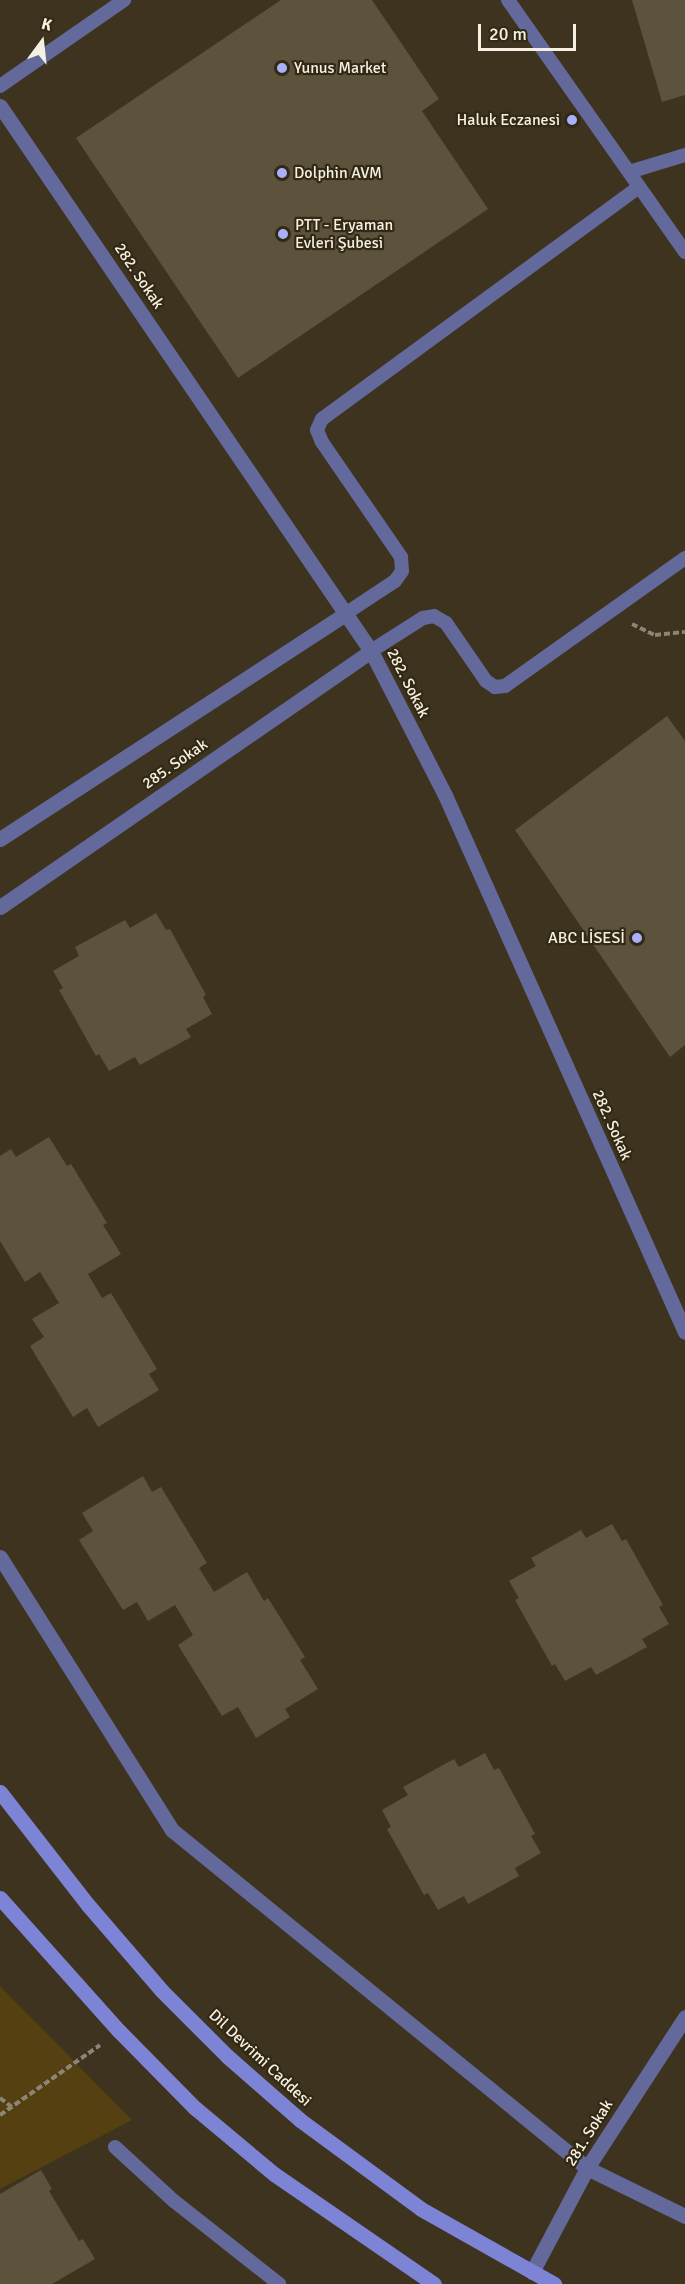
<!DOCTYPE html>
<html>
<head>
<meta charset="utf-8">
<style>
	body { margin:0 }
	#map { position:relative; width:685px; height:2284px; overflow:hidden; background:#3d331e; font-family:Signika,sans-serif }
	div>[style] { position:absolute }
	.green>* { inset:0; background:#544010 }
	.building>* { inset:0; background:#5d533d }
	.path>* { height:4px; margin-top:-2px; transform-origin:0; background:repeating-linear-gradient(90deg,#8d8573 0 6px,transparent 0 9px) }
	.lane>* { height:14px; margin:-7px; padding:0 7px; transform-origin:7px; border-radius:7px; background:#63699b }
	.street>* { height:15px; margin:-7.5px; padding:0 7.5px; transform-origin:7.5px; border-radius:7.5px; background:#63699b }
	.secondary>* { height:15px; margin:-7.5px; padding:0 7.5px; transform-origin:7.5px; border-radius:7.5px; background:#7d84d5 }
	.dots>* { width:16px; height:16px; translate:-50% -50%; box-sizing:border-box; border:3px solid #322914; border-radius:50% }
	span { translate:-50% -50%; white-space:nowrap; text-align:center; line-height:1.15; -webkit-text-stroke:4.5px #322914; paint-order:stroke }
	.poi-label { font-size:16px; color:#f6f0e3 }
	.left { translate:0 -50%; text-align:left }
	.right { translate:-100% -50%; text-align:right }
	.street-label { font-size:16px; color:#f6f0e3 }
	.north { position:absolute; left:12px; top:12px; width:60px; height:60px; -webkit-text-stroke:4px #322914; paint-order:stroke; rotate:15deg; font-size:16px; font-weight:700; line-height:24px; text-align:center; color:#f6f0e3 }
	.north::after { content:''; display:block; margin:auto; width:21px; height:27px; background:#f6f0e3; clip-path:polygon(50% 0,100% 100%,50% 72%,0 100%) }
	.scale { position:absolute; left:478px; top:24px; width:98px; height:27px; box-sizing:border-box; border:3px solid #f6f0e3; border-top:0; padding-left:8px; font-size:18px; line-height:21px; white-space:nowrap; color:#f6f0e3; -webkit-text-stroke:4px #322914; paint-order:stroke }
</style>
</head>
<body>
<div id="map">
	<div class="green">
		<div style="clip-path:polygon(0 1986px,132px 2120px,0 2189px)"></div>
	</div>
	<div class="building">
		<div style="clip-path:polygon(281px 0,372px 0,439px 99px,422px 111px,488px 209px,238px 378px,76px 138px)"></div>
		<div style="clip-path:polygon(632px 0,685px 0,685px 95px,662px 102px)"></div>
		<div style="clip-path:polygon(667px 716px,685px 741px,685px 1045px,670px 1057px,515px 830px)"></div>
		<div style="clip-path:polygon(156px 913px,166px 930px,170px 929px,206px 995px,203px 997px,212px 1014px,186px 1029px,191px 1037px,140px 1065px,135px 1057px,109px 1071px,99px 1054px,96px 1056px,59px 990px,63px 988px,53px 971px,79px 956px,75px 947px,125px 920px,130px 928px)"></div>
		<div style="clip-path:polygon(49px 1137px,67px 1166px,71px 1164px,107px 1223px,103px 1225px,121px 1254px,88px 1274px,102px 1298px,111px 1293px,157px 1369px,149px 1374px,159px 1390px,98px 1427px,87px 1408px,73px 1417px,30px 1346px,44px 1337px,32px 1319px,59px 1303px,40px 1272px,25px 1282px,0 1241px,0 1156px,11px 1149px,16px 1157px)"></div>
		<div style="clip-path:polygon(143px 1476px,152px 1492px,161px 1487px,207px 1563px,199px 1568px,214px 1592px,247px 1572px,264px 1601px,268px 1598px,305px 1657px,300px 1660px,318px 1689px,285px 1709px,290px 1717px,256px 1738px,238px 1707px,222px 1716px,178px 1645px,193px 1635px,175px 1605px,148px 1621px,137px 1602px,123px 1610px,79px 1540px,93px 1531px,82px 1513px)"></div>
		<div style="clip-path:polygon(612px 1524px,622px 1541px,626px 1539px,663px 1605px,659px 1607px,669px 1624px,642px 1639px,647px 1647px,596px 1675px,591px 1667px,565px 1681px,555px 1664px,552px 1666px,515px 1600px,519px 1598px,509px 1581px,536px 1566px,531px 1558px,581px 1530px,586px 1538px)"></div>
		<div style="clip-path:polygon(485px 1753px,494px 1770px,499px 1768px,535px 1834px,531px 1836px,541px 1853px,515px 1868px,519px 1876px,468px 1904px,464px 1896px,438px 1910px,428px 1893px,424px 1895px,387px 1829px,391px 1827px,382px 1810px,408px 1795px,403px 1787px,454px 1759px,459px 1767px)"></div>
		<div style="clip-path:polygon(41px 2170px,52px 2189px,49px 2191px,79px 2241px,83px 2239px,95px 2259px,52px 2284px,0 2284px,0 2194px)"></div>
	</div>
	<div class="path">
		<div style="left:632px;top:624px;width:25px;rotate:26deg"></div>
		<div style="left:655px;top:635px;width:30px;rotate:-6deg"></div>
		<div style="left:0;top:2098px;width:15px;rotate:37deg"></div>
		<div style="left:0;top:2115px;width:122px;rotate:-35deg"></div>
	</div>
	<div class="lane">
		<div style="left:508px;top:0;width:308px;rotate:54.9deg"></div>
		<div style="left:0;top:86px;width:151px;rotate:-34.7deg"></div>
		<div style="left:629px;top:172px;width:59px;rotate:-16.9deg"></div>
		<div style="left:348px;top:612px;width:56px;rotate:-33.4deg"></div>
		<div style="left:395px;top:581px;width:12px;rotate:-55deg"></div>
		<div style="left:402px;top:571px;width:14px;rotate:-94deg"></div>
		<div style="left:401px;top:557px;width:140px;rotate:-124.5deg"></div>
		<div style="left:322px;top:442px;width:13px;rotate:-113deg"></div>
		<div style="left:317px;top:430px;width:12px;rotate:-66deg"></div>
		<div style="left:322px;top:419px;width:393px;rotate:-36.2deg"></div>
		<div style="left:371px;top:651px;width:62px;rotate:-32.4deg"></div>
		<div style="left:423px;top:618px;width:11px;rotate:-10deg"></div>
		<div style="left:434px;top:616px;width:14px;rotate:30deg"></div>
		<div style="left:446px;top:623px;width:70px;rotate:55.4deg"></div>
		<div style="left:486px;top:681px;width:11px;rotate:34deg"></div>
		<div style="left:495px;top:687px;width:10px;rotate:-6deg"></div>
		<div style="left:505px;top:686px;width:221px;rotate:-35.4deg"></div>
		<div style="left:115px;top:2147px;width:80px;rotate:42.5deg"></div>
		<div style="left:174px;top:2201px;width:134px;rotate:38.3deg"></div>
	</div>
	<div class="street">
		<div style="left:0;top:106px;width:659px;rotate:55.76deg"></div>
		<div style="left:371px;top:651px;width:162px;rotate:62.8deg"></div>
		<div style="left:445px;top:795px;width:588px;rotate:65.92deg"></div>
		<div style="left:0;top:839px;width:415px;rotate:-33.1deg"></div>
		<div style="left:0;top:907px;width:451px;rotate:-34.6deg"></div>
		<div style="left:0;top:1557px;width:323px;rotate:57.8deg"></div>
		<div style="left:172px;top:1830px;width:535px;rotate:39.16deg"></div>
		<div style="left:587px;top:2168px;width:109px;rotate:26.1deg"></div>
		<div style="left:532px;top:2272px;width:118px;rotate:-62.1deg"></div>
		<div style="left:587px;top:2168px;width:180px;rotate:-57deg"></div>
	</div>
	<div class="secondary">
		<div style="left:0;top:1792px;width:143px;rotate:52.1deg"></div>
		<div style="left:88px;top:1905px;width:113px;rotate:49.3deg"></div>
		<div style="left:162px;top:1991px;width:92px;rotate:45deg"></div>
		<div style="left:227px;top:2056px;width:97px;rotate:41.2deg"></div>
		<div style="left:300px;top:2120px;width:150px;rotate:36.3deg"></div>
		<div style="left:421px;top:2209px;width:153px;rotate:29.4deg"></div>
		<div style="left:0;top:1898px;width:178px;rotate:48.2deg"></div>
		<div style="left:119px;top:2031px;width:108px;rotate:45.4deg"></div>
		<div style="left:195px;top:2108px;width:103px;rotate:39.9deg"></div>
		<div style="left:274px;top:2174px;width:194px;rotate:34.5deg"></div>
	</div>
	<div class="dots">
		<div style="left:282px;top:68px;background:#a8b0fc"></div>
		<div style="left:572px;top:120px;background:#a8b0fc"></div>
		<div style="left:282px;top:173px;background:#a8b0fc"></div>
		<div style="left:283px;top:234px;background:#a8b0fc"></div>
		<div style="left:637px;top:938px;background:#a8b0fc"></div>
	</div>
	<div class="poi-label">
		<span class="left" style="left:294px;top:68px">Yunus Market</span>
		<span class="right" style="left:560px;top:120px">Haluk Eczanesi</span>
		<span class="left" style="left:294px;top:173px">Dolphin AVM</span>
		<span class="left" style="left:295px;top:234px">PTT - Eryaman<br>Evleri Şubesi</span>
		<span class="right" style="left:625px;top:938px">ABC LİSESİ</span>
	</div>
	<div class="street-label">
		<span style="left:139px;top:276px;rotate:56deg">282. Sokak</span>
		<span style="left:408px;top:683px;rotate:63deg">282. Sokak</span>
		<span style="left:175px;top:764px;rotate:-35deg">285. Sokak</span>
		<span style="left:612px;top:1125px;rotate:66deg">282. Sokak</span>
		<span style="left:260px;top:2058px;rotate:43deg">Dil Devrimi Caddesi</span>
		<span style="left:589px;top:2133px;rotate:-58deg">281. Sokak</span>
	</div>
	<div class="north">K</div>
	<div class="scale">20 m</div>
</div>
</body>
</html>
